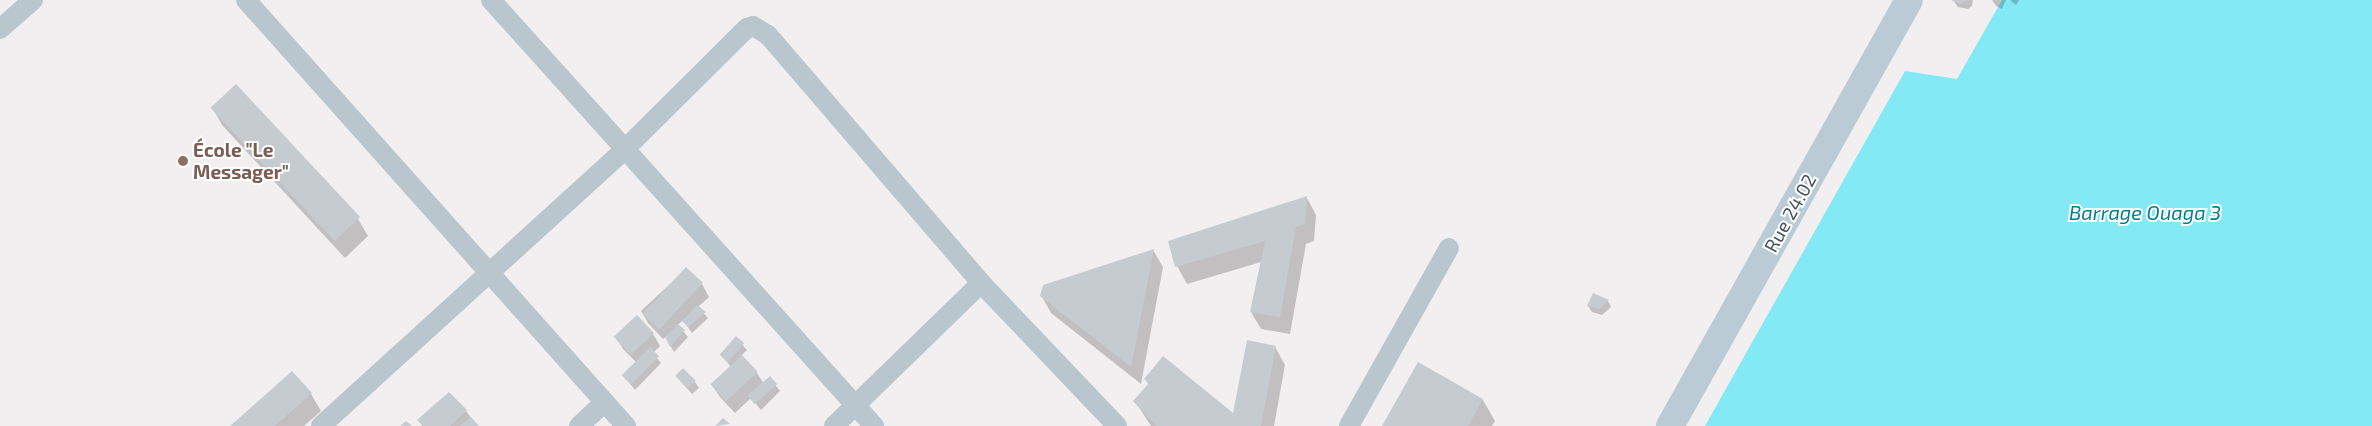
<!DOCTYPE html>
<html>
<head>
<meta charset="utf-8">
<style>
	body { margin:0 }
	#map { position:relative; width:2372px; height:426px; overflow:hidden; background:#f2eff0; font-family:"Exo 2",sans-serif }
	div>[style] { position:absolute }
	.water>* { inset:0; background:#83e9f5 }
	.shadow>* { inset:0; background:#0003 }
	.building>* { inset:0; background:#c6cbd0; transform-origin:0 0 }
	.street>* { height:20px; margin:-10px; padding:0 10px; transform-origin:10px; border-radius:10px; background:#bac6ce }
	.secondary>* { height:28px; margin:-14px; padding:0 14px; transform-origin:14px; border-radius:14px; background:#bbcbd5 }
	.dots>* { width:14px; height:14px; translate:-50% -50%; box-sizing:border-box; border:2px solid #fff; border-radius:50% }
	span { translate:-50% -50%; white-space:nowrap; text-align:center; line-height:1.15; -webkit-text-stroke:4px #fff; paint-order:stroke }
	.education-label { font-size:19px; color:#785e54; font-weight:700 }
	.left { translate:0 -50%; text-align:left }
	.street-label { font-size:19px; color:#46565f }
	.water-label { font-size:20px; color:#047f8e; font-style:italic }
</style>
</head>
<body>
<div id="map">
	<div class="water">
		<div style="clip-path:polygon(2002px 0,2372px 0,2372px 426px,1705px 426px,1905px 71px,1957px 79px)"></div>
	</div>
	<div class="shadow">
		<div style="clip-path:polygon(1953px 0,1973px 0,1972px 6px,1968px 9px,1958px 7px)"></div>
		<div style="clip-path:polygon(1992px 0,2006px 0,2002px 9px,1996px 6px)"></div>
		<div style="clip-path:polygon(2010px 0,2019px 0,2016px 5px)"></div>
		<div style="clip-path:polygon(236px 85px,358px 219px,368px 236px,345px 258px,222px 125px,212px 107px)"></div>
		<div style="clip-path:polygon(1307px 198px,1316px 215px,1314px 241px,1306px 244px,1290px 334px,1261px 329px,1251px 312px,1261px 262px,1187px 284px,1177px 266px)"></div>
		<div style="clip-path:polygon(1153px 250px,1163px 267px,1141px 384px,1051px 313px,1041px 295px)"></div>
		<div style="clip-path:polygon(686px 269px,702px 284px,709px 297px,698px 307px,708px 318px,692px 333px,683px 320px,678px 325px,688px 337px,674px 352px,666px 337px,663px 339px,648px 323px,641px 311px)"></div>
		<div style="clip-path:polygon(1608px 301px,1611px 307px,1602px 315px,1592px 312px,1588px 306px)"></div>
		<div style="clip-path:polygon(653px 334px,660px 346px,653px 353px,661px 363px,635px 390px,623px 375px,636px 362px,623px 349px,616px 337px)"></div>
		<div style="clip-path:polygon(736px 338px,747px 350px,741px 356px,757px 373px,764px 384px,770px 378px,780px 391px,761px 410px,751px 398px,735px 413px,720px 397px,712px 385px,731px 367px,721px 355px)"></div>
		<div style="clip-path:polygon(1275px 347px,1285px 365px,1274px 426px,1151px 426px,1135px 401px,1149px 385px,1145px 379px,1234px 416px)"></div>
		<div style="clip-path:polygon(1418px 364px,1483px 400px,1495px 421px,1492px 426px,1383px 426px)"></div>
		<div style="clip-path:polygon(292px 372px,311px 394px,321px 411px,304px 426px,232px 426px)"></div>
		<div style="clip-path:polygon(676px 376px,695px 382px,699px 388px,692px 394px)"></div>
		<div style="clip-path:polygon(449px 394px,466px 411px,477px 426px,422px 426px,419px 420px)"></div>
	</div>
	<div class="building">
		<div style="clip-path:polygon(1951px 0,1969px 0,1960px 4px)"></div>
		<div style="left:236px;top:84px;width:182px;height:35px;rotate:47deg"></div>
		<div style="clip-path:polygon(1307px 196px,1305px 224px,1296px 227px,1280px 317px,1250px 312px,1265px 241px,1175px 267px,1168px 241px)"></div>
		<div style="clip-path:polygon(1154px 249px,1131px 367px,1040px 296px,1043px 285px)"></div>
		<div style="left:686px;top:267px;width:23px;height:64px;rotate:43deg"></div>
		<div style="clip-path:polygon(1593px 293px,1609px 300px,1599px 309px,1587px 306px)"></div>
		<div style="clip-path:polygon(697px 305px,706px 312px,688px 327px,682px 321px)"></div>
		<div style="left:637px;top:315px;width:25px;height:32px;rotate:47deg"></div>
		<div style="clip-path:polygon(678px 324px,685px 330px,670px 347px,665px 337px)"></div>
		<div style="left:736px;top:336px;width:11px;height:25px;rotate:41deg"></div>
		<div style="clip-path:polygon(1247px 340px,1276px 346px,1261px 426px,1156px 426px,1133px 401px,1149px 383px,1144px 379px,1163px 356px,1233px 413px)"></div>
		<div style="left:650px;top:347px;width:13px;height:40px;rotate:45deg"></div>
		<div style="left:742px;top:355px;width:23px;height:43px;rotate:47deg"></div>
		<div style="clip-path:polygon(1418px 362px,1483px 399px,1468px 426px,1382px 426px)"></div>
		<div style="left:683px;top:368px;width:18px;height:11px;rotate:45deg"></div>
		<div style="clip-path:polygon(292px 371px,312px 393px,275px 426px,230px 426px)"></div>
		<div style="left:770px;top:376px;width:11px;height:30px;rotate:49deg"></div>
		<div style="clip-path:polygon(449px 392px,467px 410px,450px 426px,423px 426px,417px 420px)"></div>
		<div style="clip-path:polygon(471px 417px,479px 426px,460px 426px)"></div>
		<div style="clip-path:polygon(723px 418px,730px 424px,715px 426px)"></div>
		<div style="clip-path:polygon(406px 421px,412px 426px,400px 426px)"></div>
	</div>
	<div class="street">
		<div style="left:246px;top:0;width:571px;rotate:48.27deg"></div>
		<div style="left:491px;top:0;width:573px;rotate:48.04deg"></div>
		<div style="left:0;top:29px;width:44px;rotate:-41.3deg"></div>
		<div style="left:321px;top:426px;width:411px;rotate:-42.3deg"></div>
		<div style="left:625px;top:149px;width:172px;rotate:-44.8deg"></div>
		<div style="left:747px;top:28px;width:6px;rotate:-18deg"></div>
		<div style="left:753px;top:26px;width:17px;rotate:31deg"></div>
		<div style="left:768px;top:35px;width:327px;rotate:49.3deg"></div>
		<div style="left:981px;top:283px;width:197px;rotate:46.4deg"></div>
		<div style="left:579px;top:426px;width:35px;rotate:-43deg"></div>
		<div style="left:834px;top:426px;width:205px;rotate:-44.2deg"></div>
		<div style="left:1349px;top:426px;width:204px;rotate:-60.7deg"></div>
	</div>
	<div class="secondary">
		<div style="left:1670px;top:426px;width:488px;rotate:-60.7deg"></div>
	</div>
	<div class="dots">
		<div style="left:183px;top:161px;background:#8d6e63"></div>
	</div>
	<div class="education-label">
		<span class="left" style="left:193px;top:161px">École "Le<br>Messager"</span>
	</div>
	<div class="street-label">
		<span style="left:1790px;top:213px;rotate:-61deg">Rue 24.02</span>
	</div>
	<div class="water-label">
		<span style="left:2145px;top:212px">Barrage Ouaga 3</span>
	</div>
</div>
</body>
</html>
